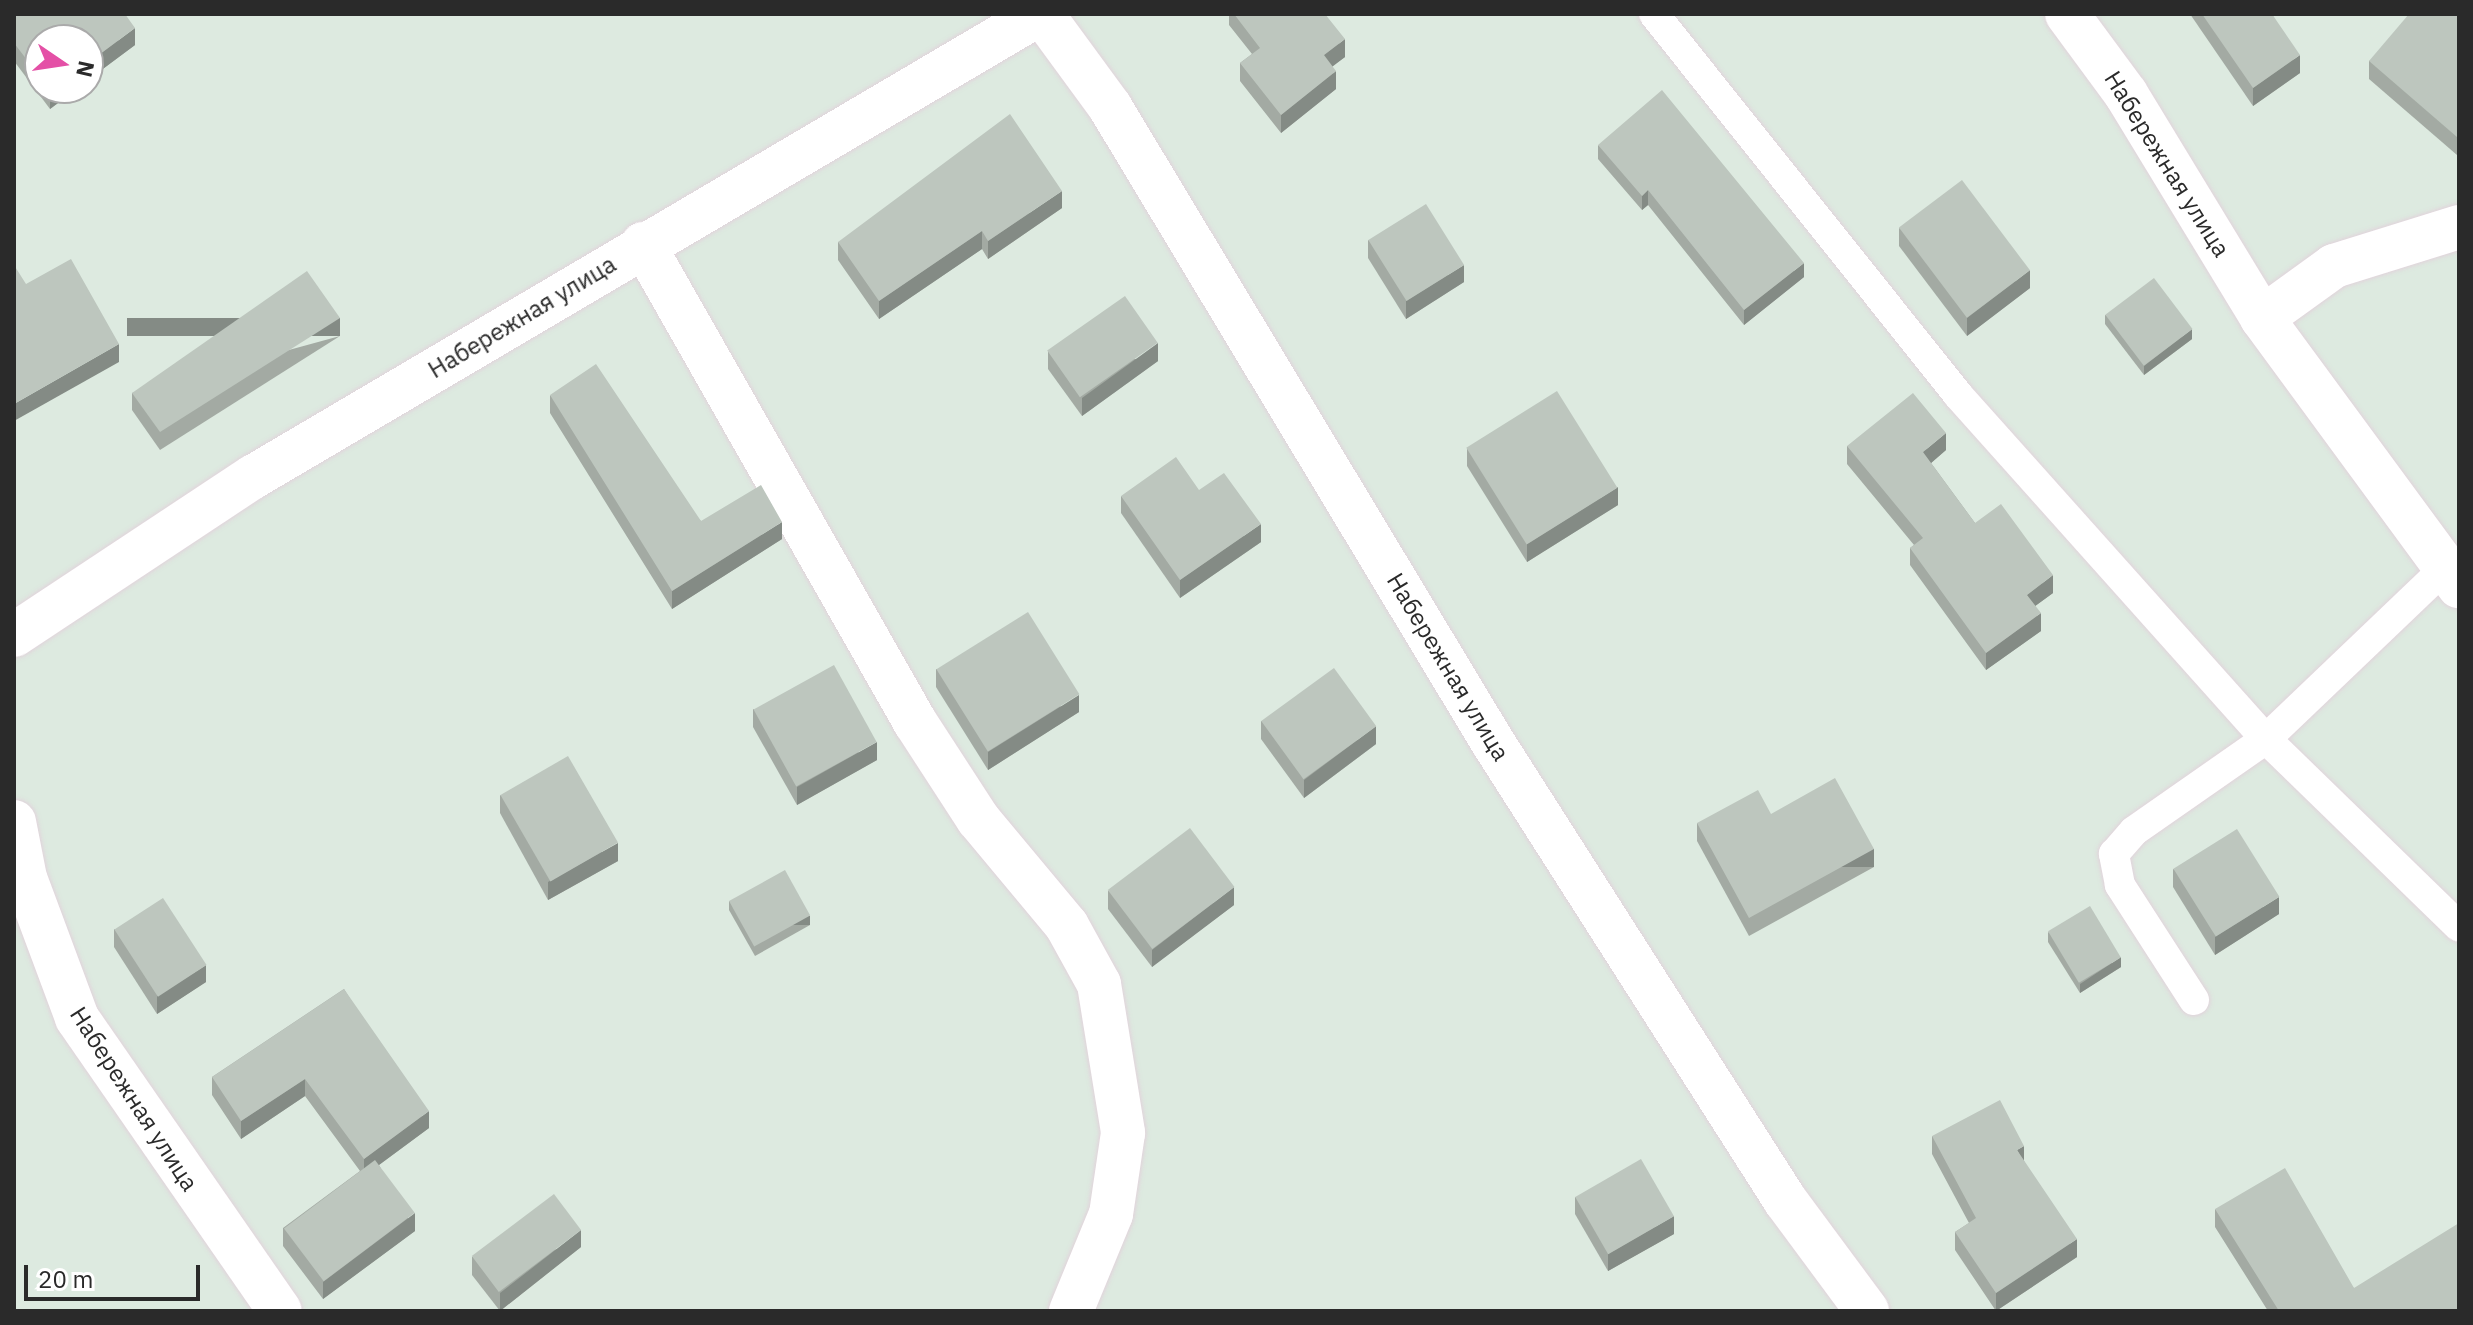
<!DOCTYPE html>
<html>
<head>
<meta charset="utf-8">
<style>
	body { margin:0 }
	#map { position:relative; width:2473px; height:1325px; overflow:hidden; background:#ddeae0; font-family:"IBM Plex Sans",sans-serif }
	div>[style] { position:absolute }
	.roads { filter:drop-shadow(0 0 2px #e1d3db) drop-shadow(0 0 2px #e1d3db) }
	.lane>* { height:30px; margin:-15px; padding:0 15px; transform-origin:15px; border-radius:15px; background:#fff }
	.street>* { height:44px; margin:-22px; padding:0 22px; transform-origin:22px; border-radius:22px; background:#fff }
	.wall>* { inset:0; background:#a3aaa3 }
	.shaded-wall>* { inset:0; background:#848b85; transform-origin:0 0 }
	.building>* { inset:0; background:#bdc6be; transform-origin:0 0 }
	span { translate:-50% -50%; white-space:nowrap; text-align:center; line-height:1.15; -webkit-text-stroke:6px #fff; paint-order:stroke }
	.street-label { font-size:24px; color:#2a2a2a }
	.frame { position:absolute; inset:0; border:16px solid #2a2a2a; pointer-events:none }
	.north { position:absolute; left:24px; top:24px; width:80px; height:80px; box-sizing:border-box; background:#fff; border:2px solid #aaa; border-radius:50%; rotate:103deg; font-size:22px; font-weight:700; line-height:32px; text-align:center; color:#2a2a2a }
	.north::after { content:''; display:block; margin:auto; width:28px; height:36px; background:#e450a6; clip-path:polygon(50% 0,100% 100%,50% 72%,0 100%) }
	.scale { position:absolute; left:24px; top:1265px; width:176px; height:36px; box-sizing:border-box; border:4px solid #2a2a2a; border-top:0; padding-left:10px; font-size:24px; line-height:28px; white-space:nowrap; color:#2a2a2a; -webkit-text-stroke:6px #fff; paint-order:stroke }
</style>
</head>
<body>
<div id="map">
	<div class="roads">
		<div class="lane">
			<div style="left:1654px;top:14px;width:487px;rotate:51.4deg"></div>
			<div style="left:1958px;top:395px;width:462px;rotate:48.2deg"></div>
			<div style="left:2266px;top:739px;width:269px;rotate:44.2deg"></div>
			<div style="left:2194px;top:1000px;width:137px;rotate:-122.8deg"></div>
			<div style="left:2120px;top:885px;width:32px;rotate:-101deg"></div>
			<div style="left:2114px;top:854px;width:30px;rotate:-49deg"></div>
			<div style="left:2134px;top:831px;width:161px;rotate:-34.9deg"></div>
			<div style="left:2266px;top:739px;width:248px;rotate:-43.7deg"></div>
		</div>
		<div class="street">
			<div style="left:1042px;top:14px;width:115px;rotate:53.8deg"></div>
			<div style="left:1110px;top:107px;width:740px;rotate:58.93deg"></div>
			<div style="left:1492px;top:741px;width:545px;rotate:57.45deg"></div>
			<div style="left:1785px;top:1200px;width:138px;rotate:53.5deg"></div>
			<div style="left:2067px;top:14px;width:99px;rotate:53.6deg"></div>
			<div style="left:2126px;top:94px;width:262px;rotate:58.7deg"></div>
			<div style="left:2262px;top:318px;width:333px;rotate:53.7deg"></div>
			<div style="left:643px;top:244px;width:550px;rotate:60.36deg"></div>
			<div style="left:915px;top:722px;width:116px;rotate:57deg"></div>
			<div style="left:978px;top:819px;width:139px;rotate:50.2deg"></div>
			<div style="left:1067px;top:926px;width:66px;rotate:61.1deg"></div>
			<div style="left:1099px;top:984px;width:151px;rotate:80.8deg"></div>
			<div style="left:1123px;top:1133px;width:82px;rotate:98.4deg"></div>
			<div style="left:1111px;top:1214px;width:105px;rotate:112.4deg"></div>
			<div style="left:2262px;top:318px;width:89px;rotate:-35.8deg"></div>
			<div style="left:2334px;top:266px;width:131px;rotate:-17.3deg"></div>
			<div style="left:14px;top:635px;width:287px;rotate:-33.5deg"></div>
			<div style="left:253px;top:477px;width:912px;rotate:-30.5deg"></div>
			<div style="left:14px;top:822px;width:57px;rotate:78.9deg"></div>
			<div style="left:25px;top:878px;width:149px;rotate:69.6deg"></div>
			<div style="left:77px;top:1018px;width:356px;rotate:55.3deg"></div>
		</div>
	</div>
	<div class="wall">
		<div style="clip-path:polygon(14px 14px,135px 45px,88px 80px,88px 40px,40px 40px,40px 88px,78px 88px,50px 109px,14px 61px)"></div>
		<div style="clip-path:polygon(1229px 14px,1325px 14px,1345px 57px,1332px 66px,1336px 89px,1281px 133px,1240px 81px,1240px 63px,1252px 54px,1229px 25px)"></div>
		<div style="clip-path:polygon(2190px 14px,2272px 14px,2300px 73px,2253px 106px)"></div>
		<div style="clip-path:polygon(2459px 14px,2459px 152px,2457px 155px,2369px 79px,2369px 61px)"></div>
		<div style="clip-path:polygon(1598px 145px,1804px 277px,1744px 325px,1648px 205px,1642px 210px,1598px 159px)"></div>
		<div style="clip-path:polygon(1062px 208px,988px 259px,982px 249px,879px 319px,838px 260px,838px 242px)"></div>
		<div style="clip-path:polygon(1899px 228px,2030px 288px,1967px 336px,1899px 246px)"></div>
		<div style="clip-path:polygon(1368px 240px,1464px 282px,1406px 319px,1368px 258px)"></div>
		<div style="clip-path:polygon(2105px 315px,2192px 339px,2144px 375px,2105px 324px)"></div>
		<div style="clip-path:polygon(340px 336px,160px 450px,132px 410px,132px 393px)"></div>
		<div style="clip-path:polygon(1048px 351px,1158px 361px,1082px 416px,1048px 369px)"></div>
		<div style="clip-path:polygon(550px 395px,701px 521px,782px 539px,672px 609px,550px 413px)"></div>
		<div style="clip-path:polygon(1847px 446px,1946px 450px,1931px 463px,1975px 523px,2053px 593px,2035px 606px,2041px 631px,1986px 670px,1910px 565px,1910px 548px,1914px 545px,1847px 464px)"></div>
		<div style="clip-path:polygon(1467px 448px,1618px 505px,1527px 562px,1467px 466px)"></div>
		<div style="clip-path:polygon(1121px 496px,1261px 542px,1180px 598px,1121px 513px)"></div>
		<div style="clip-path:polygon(936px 669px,1079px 712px,988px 770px,936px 687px)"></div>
		<div style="clip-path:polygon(753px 709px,877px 760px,797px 805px,753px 727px)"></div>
		<div style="clip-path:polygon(1261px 721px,1376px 744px,1304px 798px,1261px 739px)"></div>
		<div style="clip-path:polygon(500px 795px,618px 861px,548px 900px,500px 813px)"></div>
		<div style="clip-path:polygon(1697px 823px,1874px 867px,1749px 936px,1697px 841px)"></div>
		<div style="clip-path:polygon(2173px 869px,2279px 914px,2215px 955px,2173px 887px)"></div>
		<div style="clip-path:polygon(1108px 891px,1234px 905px,1152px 967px,1108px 909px)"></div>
		<div style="clip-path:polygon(729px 901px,810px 925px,755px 956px,729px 910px)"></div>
		<div style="clip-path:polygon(114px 929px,206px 982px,157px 1014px,114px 947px)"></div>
		<div style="clip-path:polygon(2048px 932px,2121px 967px,2080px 993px,2048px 942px)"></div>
		<div style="clip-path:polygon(344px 989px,429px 1128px,379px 1165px,415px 1231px,323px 1299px,283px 1246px,283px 1228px,360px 1171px,305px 1096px,241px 1139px,212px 1095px,212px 1077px)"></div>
		<div style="clip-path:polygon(1932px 1136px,2024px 1161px,2077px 1257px,1996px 1311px,1955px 1250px,1955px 1232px,1969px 1223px,1932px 1154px)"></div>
		<div style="clip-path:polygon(1575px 1197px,1674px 1234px,1608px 1271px,1575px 1214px)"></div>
		<div style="clip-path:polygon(2215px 1209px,2354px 1288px,2459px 1311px,2268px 1311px,2215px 1227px)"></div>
		<div style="clip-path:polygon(581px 1247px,500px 1311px,472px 1275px,472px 1257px)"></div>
	</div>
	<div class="shaded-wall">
		<div style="clip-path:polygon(135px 28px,135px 45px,88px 80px,88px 63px)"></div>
		<div style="clip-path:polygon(1345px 39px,1345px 57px,1324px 73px,1324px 55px)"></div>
		<div style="clip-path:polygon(2300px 55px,2300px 73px,2253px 106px,2253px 88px)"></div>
		<div style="clip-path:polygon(1336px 71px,1336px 89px,1281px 133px,1281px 115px)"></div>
		<div style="clip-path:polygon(55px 88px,78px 88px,50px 109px,50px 91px)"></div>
		<div style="clip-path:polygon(2459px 135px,2459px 152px,2457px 155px,2457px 137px)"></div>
		<div style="clip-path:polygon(1648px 190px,1648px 205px,1642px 210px,1642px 196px)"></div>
		<div style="clip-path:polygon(1062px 191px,1062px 208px,988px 259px,988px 241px)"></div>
		<div style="clip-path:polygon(982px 231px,982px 249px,879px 319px,879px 301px)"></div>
		<div style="clip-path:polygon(1804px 263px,1804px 277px,1744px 325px,1744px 310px)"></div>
		<div style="clip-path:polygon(1464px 265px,1464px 282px,1406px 319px,1406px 301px)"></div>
		<div style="clip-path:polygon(2030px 270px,2030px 288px,1967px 336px,1967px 318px)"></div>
		<div style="left:340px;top:318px;width:18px;height:213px;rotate:90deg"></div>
		<div style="clip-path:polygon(2192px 329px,2192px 339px,2144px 375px,2144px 366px)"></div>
		<div style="clip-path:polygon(1158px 343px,1158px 361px,1082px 416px,1082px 398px)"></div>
		<div style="clip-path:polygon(119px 344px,119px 362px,14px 421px,14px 404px)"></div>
		<div style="clip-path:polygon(1946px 433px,1946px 450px,1923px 470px,1923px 452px)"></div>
		<div style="clip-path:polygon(1618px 487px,1618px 505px,1527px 562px,1527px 544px)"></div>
		<div style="clip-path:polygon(782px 522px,782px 539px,672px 609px,672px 591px)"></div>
		<div style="clip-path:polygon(1261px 524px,1261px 542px,1180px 598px,1180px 580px)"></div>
		<div style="clip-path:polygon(2053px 575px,2053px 593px,2027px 612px,2027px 595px)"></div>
		<div style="clip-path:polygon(2041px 613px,2041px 631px,1986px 670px,1986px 653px)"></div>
		<div style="clip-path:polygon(1079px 695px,1079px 712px,988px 770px,988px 752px)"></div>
		<div style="clip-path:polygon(1376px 726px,1376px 744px,1304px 798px,1304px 780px)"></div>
		<div style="clip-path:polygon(877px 742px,877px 760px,797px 805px,797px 787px)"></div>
		<div style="clip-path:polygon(618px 843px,618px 861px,548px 900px,548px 882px)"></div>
		<div style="left:1874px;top:849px;width:18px;height:143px;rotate:90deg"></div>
		<div style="clip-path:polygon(1234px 887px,1234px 905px,1152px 967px,1152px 950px)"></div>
		<div style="clip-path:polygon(2279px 897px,2279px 914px,2215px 955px,2215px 937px)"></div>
		<div style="left:810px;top:916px;width:9px;height:63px;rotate:90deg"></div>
		<div style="clip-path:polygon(2121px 957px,2121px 967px,2080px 993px,2080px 984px)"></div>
		<div style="clip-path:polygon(206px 965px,206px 982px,157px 1014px,157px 996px)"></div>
		<div style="clip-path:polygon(305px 1079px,305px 1096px,241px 1139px,241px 1121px)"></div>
		<div style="clip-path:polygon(429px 1111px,429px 1128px,364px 1176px,364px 1159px)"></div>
		<div style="clip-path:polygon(2024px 1146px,2024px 1164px,2017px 1150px)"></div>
		<div style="clip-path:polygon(415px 1213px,415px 1231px,323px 1299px,323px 1282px)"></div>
		<div style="clip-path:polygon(1674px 1216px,1674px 1234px,1608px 1271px,1608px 1254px)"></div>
		<div style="clip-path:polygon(581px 1230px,581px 1247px,500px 1311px,500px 1293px)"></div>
		<div style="clip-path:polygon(2077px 1239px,2077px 1257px,1996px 1311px,1996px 1293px)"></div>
	</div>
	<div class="building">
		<div style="clip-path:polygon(14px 14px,125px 14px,135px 28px,88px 63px,88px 40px,40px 40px,40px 77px,14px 43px)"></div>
		<div style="clip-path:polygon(1234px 14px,1325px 14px,1345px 39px,1324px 55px,1336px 71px,1281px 115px,1240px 63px,1260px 48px)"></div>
		<div style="clip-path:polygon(2202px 14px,2272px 14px,2300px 55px,2253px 88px)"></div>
		<div style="clip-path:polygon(2409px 14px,2459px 14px,2459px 135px,2457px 137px,2369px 61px)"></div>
		<div style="clip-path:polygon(1662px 90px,1804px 263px,1744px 310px,1648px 190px,1642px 196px,1598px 145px)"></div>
		<div style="clip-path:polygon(1010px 114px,1062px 191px,988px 241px,982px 231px,879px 301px,838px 242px)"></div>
		<div style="left:1962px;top:180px;width:113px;height:79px;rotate:53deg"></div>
		<div style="left:1426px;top:204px;width:72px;height:68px;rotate:58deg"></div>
		<div style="clip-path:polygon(71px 259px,119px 344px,14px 404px,14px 265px,26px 284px)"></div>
		<div style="clip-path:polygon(307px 271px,340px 318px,160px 432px,132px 393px)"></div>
		<div style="left:2154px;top:278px;width:64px;height:61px;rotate:53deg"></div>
		<div style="left:1125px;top:296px;width:57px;height:95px;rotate:55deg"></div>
		<div style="clip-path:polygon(596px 364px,701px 521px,761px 485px,782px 522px,672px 591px,550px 395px)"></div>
		<div style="left:1557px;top:391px;width:114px;height:107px;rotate:58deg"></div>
		<div style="clip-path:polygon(1913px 393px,1946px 433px,1923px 452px,1975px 523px,2001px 504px,2053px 575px,2027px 595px,2041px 613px,1986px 653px,1910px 548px,1923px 538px,1847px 446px)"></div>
		<div style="clip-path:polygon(1176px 457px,1199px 490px,1224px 473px,1261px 524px,1180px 580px,1121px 496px)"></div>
		<div style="left:1028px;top:612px;width:97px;height:108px;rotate:58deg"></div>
		<div style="left:834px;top:665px;width:88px;height:92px;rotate:61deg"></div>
		<div style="left:1334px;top:668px;width:72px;height:90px;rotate:54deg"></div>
		<div style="left:568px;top:756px;width:100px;height:78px;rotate:60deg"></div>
		<div style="clip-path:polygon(1835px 778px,1874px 849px,1749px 918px,1697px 823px,1758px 790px,1771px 814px)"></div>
		<div style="left:1190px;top:828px;width:74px;height:103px;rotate:53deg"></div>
		<div style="left:2237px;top:829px;width:80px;height:75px;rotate:58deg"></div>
		<div style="left:785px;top:870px;width:52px;height:64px;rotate:61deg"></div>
		<div style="left:163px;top:898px;width:80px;height:58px;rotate:57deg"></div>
		<div style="left:2090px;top:906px;width:60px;height:49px;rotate:59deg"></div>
		<div style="clip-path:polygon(344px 989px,429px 1111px,364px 1159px,305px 1079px,241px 1121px,212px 1077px)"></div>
		<div style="clip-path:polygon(2000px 1100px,2024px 1146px,2017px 1150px,2077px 1239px,1996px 1293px,1955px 1232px,1976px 1218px,1932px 1136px)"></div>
		<div style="left:1641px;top:1159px;width:66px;height:76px;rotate:60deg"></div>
		<div style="left:375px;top:1160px;width:66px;height:114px;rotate:53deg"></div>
		<div style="clip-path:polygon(2285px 1168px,2354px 1288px,2459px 1223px,2459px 1311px,2279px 1311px,2215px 1209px)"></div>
		<div style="left:554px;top:1194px;width:45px;height:103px;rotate:53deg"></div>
	</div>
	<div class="street-label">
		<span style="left:2167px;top:164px;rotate:58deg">Набережная улица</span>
		<span style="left:522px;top:317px;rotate:-31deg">Набережная улица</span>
		<span style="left:1448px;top:667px;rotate:59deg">Набережная улица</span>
		<span style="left:134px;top:1099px;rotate:57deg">Набережная улица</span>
	</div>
	<div class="frame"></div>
	<div class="north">N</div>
	<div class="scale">20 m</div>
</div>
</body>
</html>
